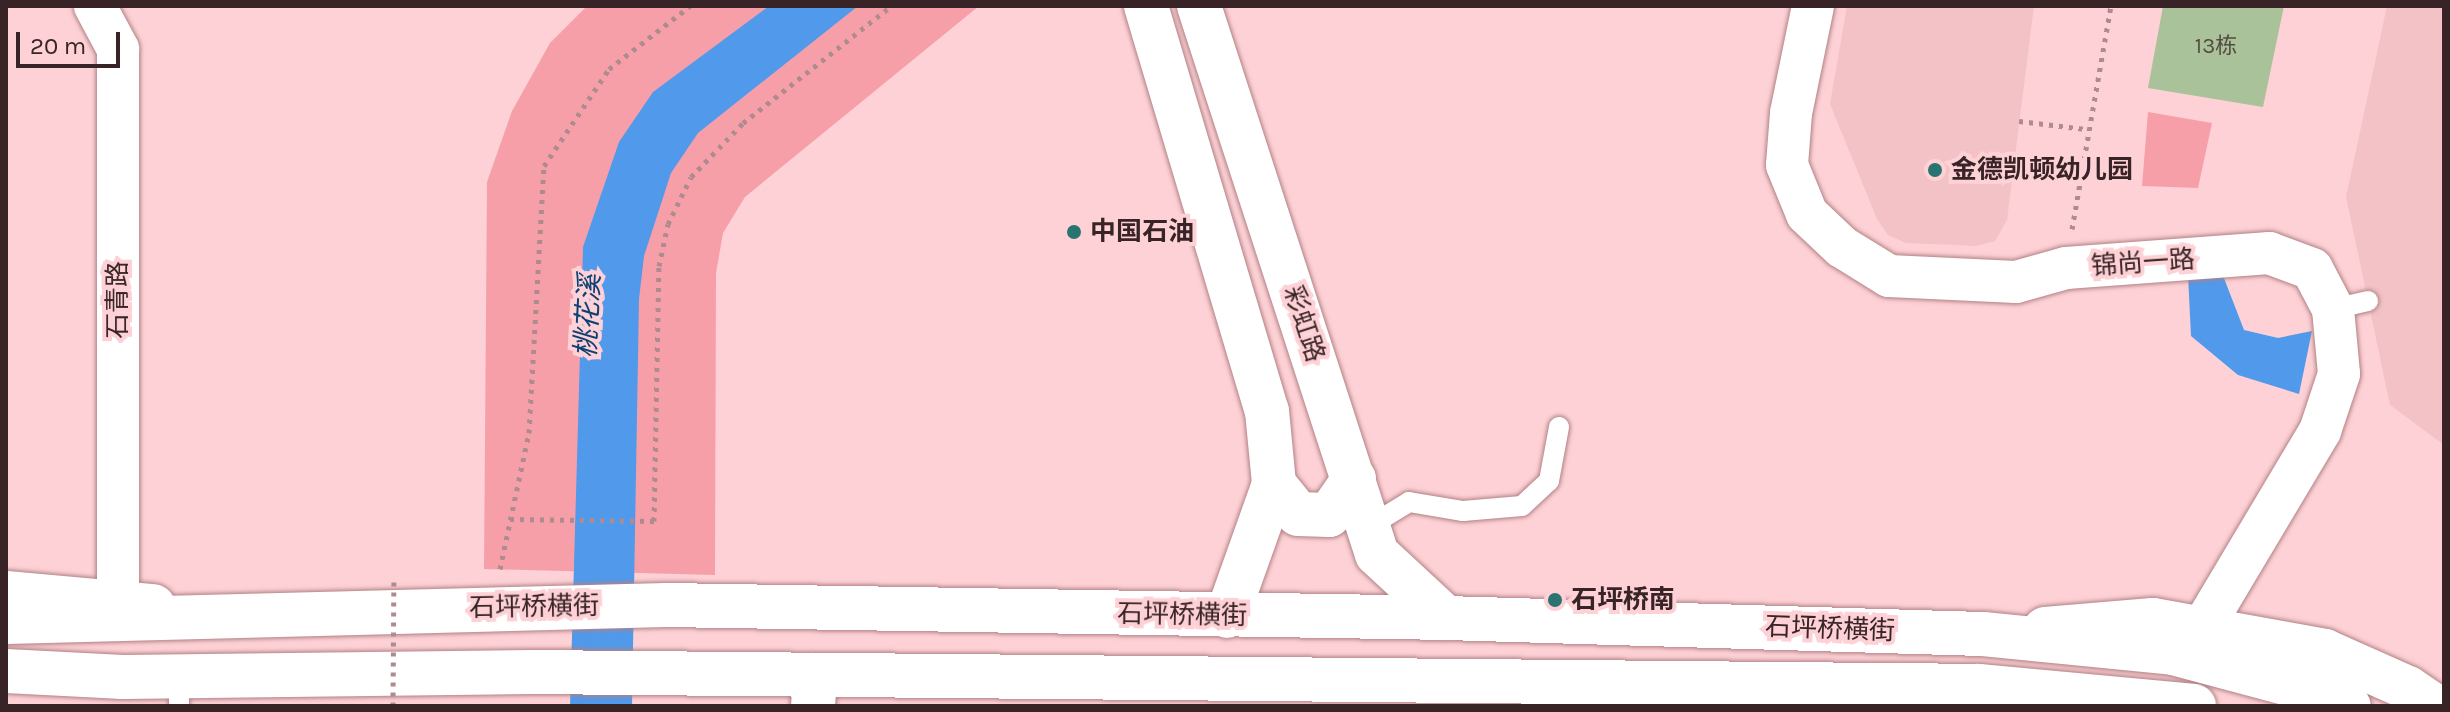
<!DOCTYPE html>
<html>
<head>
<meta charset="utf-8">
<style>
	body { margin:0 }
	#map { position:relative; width:2450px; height:712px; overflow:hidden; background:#fdd1d5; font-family:Karla,"Noto Sans SC",sans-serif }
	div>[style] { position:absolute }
	.built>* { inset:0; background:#f3c2c6 }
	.green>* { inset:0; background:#f79fa8 }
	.water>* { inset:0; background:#5099eb }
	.building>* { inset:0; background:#aac29a }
	.path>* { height:5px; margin-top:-2.5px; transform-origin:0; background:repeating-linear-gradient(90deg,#ad8b8e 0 4px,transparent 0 10px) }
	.roads { filter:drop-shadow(0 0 2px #b28185) drop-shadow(0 0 2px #b28185) }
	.service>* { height:20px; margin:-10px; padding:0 10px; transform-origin:10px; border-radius:10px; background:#fff }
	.minor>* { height:42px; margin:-21px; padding:0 21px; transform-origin:21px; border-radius:21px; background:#fff }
	.tertiary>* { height:44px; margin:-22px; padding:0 22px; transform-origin:22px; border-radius:22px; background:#fff }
	.secondary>* { height:44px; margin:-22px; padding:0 22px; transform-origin:22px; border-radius:22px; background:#fff }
	.primary>* { height:44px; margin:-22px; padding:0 22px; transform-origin:22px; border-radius:22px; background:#fff }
	.path-bridge>* { height:5px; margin-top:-2.5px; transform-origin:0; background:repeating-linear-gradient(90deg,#ad8b8e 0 4px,transparent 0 10px) }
	.dots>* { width:22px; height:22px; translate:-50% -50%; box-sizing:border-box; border:4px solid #fdd1d5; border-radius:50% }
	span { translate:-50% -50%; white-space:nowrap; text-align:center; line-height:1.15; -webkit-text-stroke:8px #fdd1d5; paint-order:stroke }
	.number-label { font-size:22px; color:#544c43 }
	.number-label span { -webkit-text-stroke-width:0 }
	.poi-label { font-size:26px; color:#382426; font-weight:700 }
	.left { translate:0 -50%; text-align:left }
	.street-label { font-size:26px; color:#382426 }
	.water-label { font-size:28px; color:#0d4175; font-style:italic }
	.frame { position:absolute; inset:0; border:8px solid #382426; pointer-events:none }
	.scale { position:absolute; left:16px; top:32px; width:104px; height:36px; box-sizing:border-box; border:4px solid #382426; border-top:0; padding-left:10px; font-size:24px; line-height:28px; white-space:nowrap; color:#382426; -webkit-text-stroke:6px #fdd1d5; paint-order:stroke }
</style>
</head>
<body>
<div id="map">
	<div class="built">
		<div style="clip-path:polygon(1847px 6px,2034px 6px,2007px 220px,1995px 241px,1976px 246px,1906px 243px,1888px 235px,1877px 219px,1830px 104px)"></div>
		<div style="clip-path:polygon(2387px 6px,2444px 6px,2444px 445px,2390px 405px,2346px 197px)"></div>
	</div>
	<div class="green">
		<div style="clip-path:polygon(587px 6px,979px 6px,745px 197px,723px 233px,716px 273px,715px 575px,484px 569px,487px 182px,512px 111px,550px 43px)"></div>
		<div style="clip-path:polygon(2148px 112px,2212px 123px,2198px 188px,2142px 186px)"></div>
	</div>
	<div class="water">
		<div style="clip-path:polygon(769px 6px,858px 6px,698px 133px,671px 173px,644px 256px,639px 299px,632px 706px,570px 706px,583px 247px,619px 142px,653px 92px)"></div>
		<div style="clip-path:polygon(2222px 273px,2244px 330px,2278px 338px,2312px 331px,2299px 394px,2238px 375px,2191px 336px,2188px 275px)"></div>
	</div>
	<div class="building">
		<div style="clip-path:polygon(2163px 6px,2284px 6px,2263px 107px,2148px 88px)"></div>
	</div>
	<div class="path">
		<div style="left:2019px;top:121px;width:67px;rotate:6.8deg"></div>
		<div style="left:2072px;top:229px;width:226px;rotate:-80.1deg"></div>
		<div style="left:510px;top:519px;width:144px;rotate:0.8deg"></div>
		<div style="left:654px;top:521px;width:255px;rotate:-88.9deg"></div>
		<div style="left:659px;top:266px;width:43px;rotate:-77.9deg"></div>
		<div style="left:668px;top:224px;width:52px;rotate:-63.9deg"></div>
		<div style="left:691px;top:177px;width:75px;rotate:-46.1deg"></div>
		<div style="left:743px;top:123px;width:189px;rotate:-38.3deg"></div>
		<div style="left:500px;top:569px;width:139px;rotate:-78deg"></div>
		<div style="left:529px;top:433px;width:267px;rotate:-86.8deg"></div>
		<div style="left:544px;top:166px;width:117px;rotate:-56.2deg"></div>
		<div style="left:609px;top:69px;width:103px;rotate:-37.9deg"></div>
	</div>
	<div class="roads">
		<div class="service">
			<div style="left:2333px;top:309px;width:36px;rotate:-13deg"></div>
			<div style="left:1368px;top:527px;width:48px;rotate:-31.4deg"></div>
			<div style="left:1409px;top:502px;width:55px;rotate:9.5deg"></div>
			<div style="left:1463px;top:511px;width:59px;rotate:-4.8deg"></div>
			<div style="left:1522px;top:506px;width:37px;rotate:-43deg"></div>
			<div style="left:1549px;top:481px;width:55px;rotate:-79.5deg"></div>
			<div style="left:179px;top:706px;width:30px;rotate:-90deg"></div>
		</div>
		<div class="minor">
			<div style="left:95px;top:6px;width:49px;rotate:61.9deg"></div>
			<div style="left:118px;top:49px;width:551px;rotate:90deg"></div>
			<div style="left:1813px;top:6px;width:109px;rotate:101.6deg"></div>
			<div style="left:1791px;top:113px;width:52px;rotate:94.4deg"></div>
			<div style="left:1787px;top:165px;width:53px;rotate:67.8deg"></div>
			<div style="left:1807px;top:214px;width:48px;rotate:43.3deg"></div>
			<div style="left:1842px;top:247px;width:55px;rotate:31.7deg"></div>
			<div style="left:1889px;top:276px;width:127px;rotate:2.7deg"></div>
			<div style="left:2016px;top:282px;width:52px;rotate:-15.6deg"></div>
			<div style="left:2066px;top:268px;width:204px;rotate:-4.2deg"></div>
			<div style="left:2269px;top:253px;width:46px;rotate:20.4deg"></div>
			<div style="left:2312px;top:269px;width:45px;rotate:62.3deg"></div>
			<div style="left:2333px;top:309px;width:65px;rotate:84.7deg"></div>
			<div style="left:2339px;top:374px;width:60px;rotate:108.4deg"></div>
			<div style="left:2320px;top:431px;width:230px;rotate:120.8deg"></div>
		</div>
		<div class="tertiary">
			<div style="left:6px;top:593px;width:148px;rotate:5.1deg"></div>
			<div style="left:2045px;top:629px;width:108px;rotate:-4.8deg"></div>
			<div style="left:2153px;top:620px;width:175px;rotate:10.2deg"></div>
			<div style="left:2325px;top:651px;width:91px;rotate:24deg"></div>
			<div style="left:2408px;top:688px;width:32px;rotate:34deg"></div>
			<div style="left:813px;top:706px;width:31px;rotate:-86deg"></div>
		</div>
		<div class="secondary">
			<div style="left:1146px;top:6px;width:423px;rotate:73.4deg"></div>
			<div style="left:1267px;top:411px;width:73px;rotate:84.5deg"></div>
			<div style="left:1274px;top:484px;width:140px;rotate:109.6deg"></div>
			<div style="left:1199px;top:6px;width:576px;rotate:72.01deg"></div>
			<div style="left:1377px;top:554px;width:94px;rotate:42.8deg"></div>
			<div style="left:1274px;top:484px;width:38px;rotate:51deg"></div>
			<div style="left:1298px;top:514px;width:31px;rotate:2deg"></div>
			<div style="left:1329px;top:515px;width:44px;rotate:-55.2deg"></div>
		</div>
		<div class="primary">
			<div style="left:6px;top:622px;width:660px;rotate:-1.48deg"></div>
			<div style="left:666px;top:605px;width:780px;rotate:0.95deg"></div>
			<div style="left:1446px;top:618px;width:537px;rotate:1.71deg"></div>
			<div style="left:1983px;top:634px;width:191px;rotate:5.7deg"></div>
			<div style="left:2173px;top:653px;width:147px;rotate:15deg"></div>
			<div style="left:2315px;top:691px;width:37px;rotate:24deg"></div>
			<div style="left:6px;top:671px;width:117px;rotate:2.9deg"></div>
			<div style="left:123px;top:677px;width:407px;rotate:-0.7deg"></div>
			<div style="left:530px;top:672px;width:1449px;rotate:0.55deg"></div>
			<div style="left:1979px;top:686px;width:216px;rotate:5.3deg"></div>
		</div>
	</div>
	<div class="path-bridge">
		<div style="left:393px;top:706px;width:129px;rotate:-89.6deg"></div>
	</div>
	<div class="dots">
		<div style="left:1935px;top:170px;background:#297371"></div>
		<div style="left:1074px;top:232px;background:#297371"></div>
		<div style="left:1555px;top:600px;background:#297371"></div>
	</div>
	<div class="number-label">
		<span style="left:2216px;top:47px">13栋</span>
	</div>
	<div class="poi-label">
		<span class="left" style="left:1951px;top:170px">金德凯顿幼儿园</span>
		<span class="left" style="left:1090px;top:232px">中国石油</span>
		<span class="left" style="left:1571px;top:600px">石坪桥南</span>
	</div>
	<div class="street-label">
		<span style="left:2143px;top:263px;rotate:-4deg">锦尚一路</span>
		<span style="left:118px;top:300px;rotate:-90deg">石青路</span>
		<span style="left:1304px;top:324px;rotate:72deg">彩虹路</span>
		<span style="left:534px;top:607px;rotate:-1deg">石坪桥横街</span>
		<span style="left:1182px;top:615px;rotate:1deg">石坪桥横街</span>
		<span style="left:1830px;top:629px;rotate:2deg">石坪桥横街</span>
	</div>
	<div class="water-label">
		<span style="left:588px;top:316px;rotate:-87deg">桃花溪</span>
	</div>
	<div class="frame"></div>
	<div class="scale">20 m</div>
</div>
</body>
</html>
